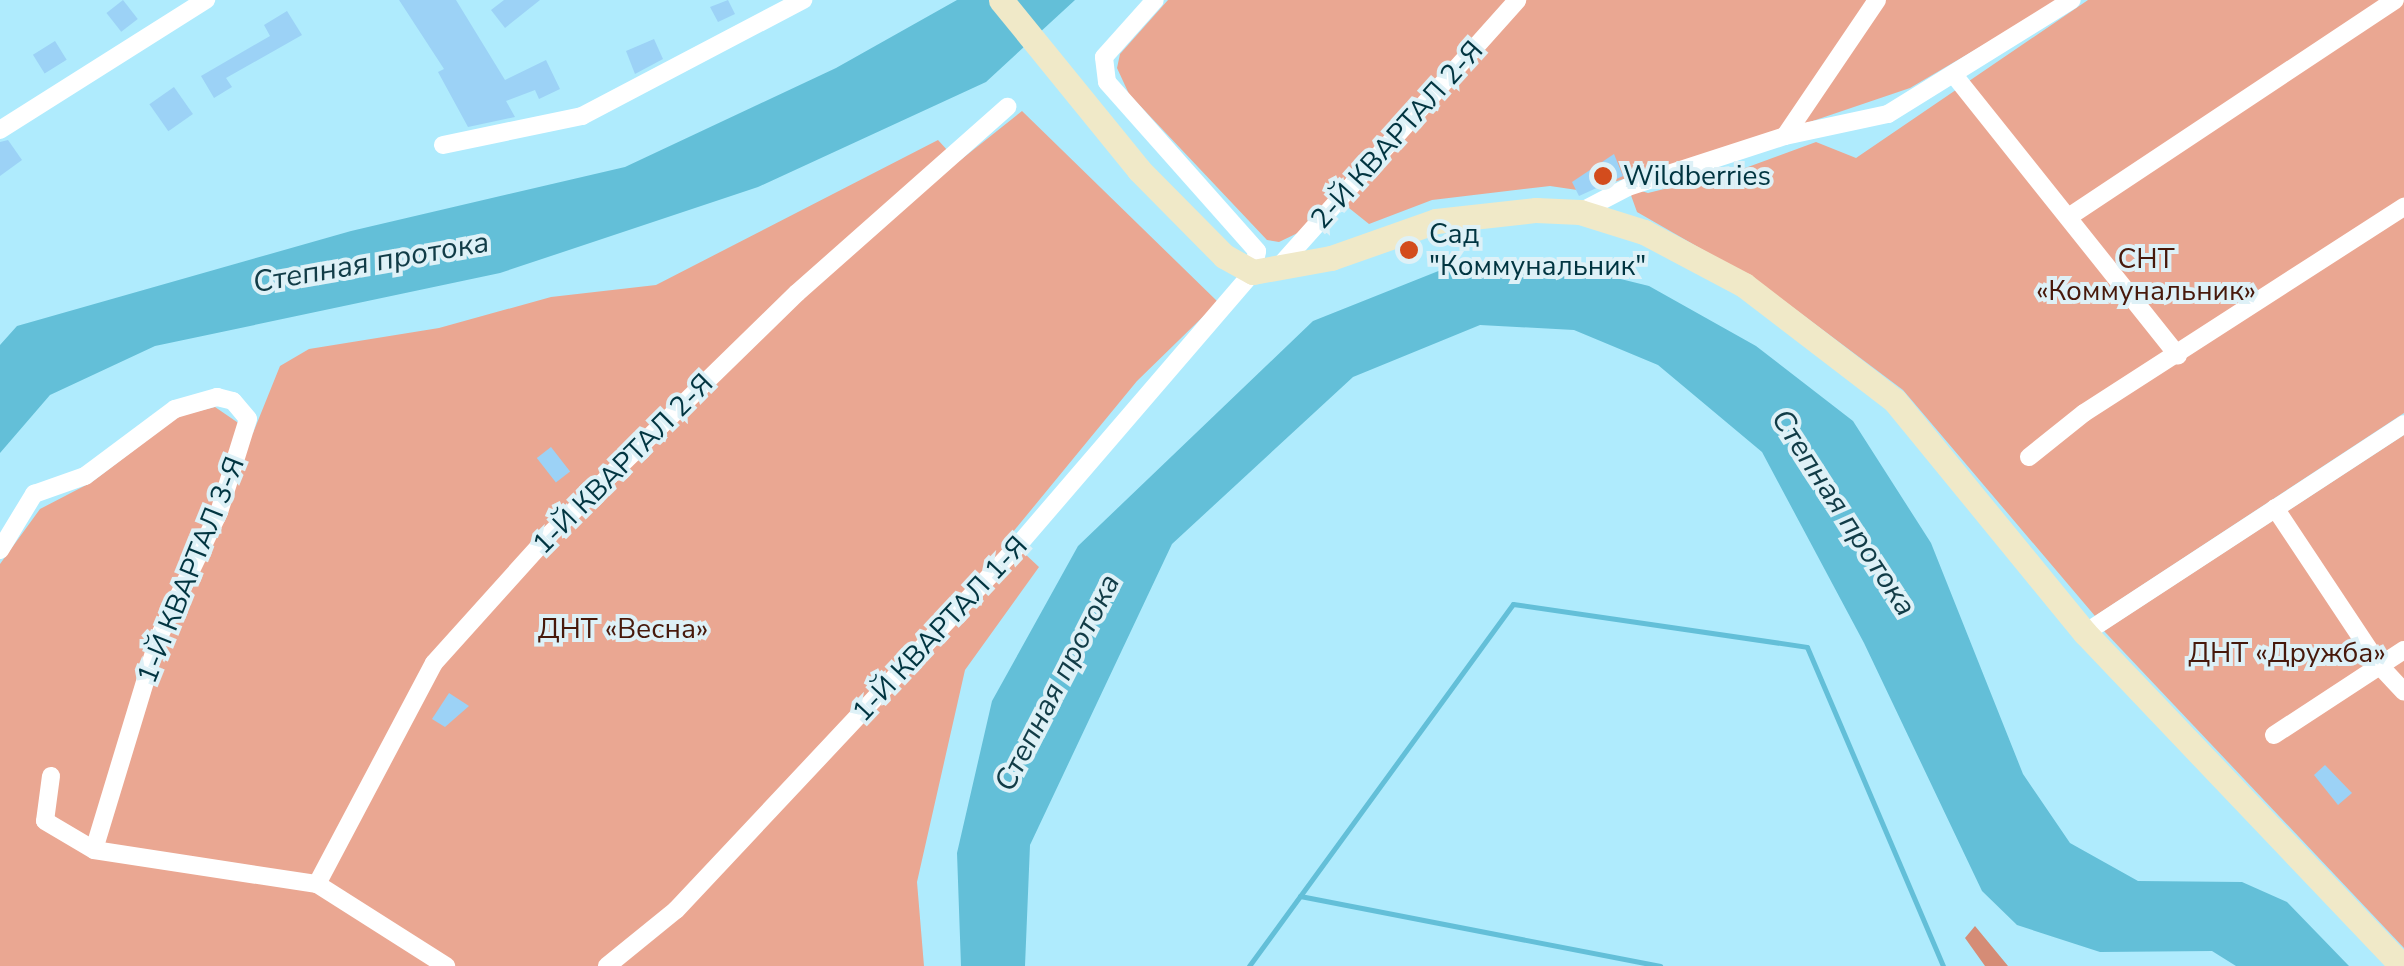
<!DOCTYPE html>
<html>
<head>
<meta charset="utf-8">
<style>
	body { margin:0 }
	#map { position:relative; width:2404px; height:966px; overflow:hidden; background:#afebfd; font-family:"Nunito Sans",sans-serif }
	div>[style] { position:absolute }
	.green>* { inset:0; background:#eaa792 }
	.forest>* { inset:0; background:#d58c76 }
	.water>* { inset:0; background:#63bfd8 }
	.stream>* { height:5px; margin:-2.5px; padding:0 2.5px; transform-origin:2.5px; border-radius:2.5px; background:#63bfd8 }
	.building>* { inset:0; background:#9cd2f6; transform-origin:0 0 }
	.street>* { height:18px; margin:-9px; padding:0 9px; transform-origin:9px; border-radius:9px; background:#fff }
	.secondary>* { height:25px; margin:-12.5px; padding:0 12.5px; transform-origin:12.5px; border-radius:12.5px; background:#f0e9c8 }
	.dots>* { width:28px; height:28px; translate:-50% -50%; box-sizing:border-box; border:5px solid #def1f7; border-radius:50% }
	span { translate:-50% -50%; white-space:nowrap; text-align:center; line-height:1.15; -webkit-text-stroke:8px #def1f7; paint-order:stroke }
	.street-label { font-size:28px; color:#013541 }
	.poi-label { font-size:28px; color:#013541 }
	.left { translate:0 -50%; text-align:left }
	.park-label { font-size:28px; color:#47190b }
	.water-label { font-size:30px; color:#113c47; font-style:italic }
</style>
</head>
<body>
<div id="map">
	<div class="green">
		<div style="clip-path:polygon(1168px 0,2060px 0,1910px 88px,1792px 128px,1584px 191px,1550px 186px,1432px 200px,1369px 224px,1334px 196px,1306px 229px,1279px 242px,1267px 240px,1129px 94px,1117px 68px,1120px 54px)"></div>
		<div style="clip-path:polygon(2088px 0,2404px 0,2404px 413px,2095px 616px,1903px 390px,1759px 282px,1637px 212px,1628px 187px,1648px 193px,1737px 171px,1816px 142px,1856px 158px)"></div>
		<div style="clip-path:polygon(1022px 111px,1218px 302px,1137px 381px,1008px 538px,1039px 567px,965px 670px,917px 882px,924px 966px,0 966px,0 564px,40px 509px,92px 482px,179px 416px,215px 407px,253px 433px,280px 366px,309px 349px,439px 328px,551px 297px,656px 285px,938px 140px,958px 162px)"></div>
		<div style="clip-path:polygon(2404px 435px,2404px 948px,2104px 631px)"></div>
	</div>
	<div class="forest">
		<div style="clip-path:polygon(1975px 926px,2008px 966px,2009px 966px,1985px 966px,1965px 938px)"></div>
	</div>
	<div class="water">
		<div style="clip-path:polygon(957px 0,1075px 0,986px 82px,758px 187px,500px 273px,155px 346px,50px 395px,0 453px,0 345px,17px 326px,351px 231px,625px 167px,836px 68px)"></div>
		<div style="clip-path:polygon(1451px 266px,1568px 266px,1649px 286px,1756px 346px,1853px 421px,1931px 543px,2023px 774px,2070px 843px,2138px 881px,2242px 882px,2287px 902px,2349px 966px,2236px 966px,2212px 951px,2100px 952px,2017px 925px,1982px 891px,1864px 643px,1762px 452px,1658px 365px,1574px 330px,1480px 325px,1353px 377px,1172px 544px,1030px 845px,1025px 966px,961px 966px,957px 853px,992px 701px,1078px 546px,1313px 321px)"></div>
	</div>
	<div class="stream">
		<div style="left:1300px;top:896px;width:367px;rotate:11deg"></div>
		<div style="left:1249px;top:966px;width:448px;rotate:-53.9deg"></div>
		<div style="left:1513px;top:604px;width:297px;rotate:8.3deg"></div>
		<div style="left:1807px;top:647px;width:347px;rotate:66.9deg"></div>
	</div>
	<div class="building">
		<div style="left:123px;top:0;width:24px;height:21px;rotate:52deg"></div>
		<div style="clip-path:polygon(399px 0,456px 0,505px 80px,546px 60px,560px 89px,539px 99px,535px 90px,506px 101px,515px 117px,468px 127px,438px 72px,444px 69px)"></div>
		<div style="clip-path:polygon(504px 0,540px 0,505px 28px,491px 10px)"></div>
		<div style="clip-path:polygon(728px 0,735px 14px,718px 22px,710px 7px)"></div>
		<div style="clip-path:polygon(287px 11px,302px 35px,226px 78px,232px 87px,214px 98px,201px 76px,270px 36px,264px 25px)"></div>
		<div style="clip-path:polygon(654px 39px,663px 59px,635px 74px,626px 51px)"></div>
		<div style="left:55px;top:41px;width:22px;height:26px;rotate:58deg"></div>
		<div style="left:174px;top:87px;width:33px;height:30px;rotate:55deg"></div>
		<div style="clip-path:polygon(8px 140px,22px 160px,0 176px,0 142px)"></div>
		<div style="clip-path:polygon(1614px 154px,1623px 176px,1579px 196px,1572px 182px)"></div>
		<div style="left:551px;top:447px;width:31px;height:18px;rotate:52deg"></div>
		<div style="clip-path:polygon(449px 693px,469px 706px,445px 727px,432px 719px)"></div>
		<div style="clip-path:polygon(2325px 765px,2352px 793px,2338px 805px,2314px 775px)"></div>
	</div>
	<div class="street">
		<div style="left:1954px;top:75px;width:359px;rotate:51.4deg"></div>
		<div style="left:0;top:130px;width:244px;rotate:-32.3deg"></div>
		<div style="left:1785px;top:136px;width:105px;rotate:-12.1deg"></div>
		<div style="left:1888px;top:114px;width:216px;rotate:-31.8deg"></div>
		<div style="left:443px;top:145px;width:142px;rotate:-11.8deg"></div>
		<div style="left:582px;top:116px;width:250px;rotate:-27.7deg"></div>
		<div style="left:1580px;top:212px;width:54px;rotate:-27.5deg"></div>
		<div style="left:1628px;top:187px;width:165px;rotate:-18deg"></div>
		<div style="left:1785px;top:136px;width:164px;rotate:-55.9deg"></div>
		<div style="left:2070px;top:216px;width:390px;rotate:-33.6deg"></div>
		<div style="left:1276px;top:270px;width:362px;rotate:-48.2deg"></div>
		<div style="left:2029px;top:457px;width:70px;rotate:-38.7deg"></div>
		<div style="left:2084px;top:413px;width:381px;rotate:-32.8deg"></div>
		<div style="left:2275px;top:508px;width:190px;rotate:56.4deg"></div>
		<div style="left:2380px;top:666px;width:35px;rotate:47deg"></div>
		<div style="left:0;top:550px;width:66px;rotate:-58.7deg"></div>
		<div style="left:34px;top:494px;width:54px;rotate:-19.4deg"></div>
		<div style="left:85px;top:476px;width:112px;rotate:-36.7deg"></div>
		<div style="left:175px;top:409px;width:44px;rotate:-15.9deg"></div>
		<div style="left:217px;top:397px;width:16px;rotate:14deg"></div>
		<div style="left:233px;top:401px;width:23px;rotate:50deg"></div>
		<div style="left:248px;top:419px;width:97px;rotate:107.3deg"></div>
		<div style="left:219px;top:512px;width:141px;rotate:115.7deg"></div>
		<div style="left:158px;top:639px;width:220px;rotate:106.9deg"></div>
		<div style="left:2085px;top:633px;width:381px;rotate:-33.2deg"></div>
		<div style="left:2274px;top:735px;width:155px;rotate:-33.2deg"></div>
		<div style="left:51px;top:776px;width:45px;rotate:97.6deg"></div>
		<div style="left:45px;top:821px;width:57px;rotate:30.6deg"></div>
		<div style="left:94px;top:850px;width:226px;rotate:8.7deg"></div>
		<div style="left:317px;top:884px;width:153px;rotate:32.4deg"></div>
		<div style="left:317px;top:884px;width:250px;rotate:-62.1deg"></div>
		<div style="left:434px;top:663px;width:173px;rotate:-48deg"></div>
		<div style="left:550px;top:534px;width:345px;rotate:-44.3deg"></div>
		<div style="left:797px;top:293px;width:281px;rotate:-41.5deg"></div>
		<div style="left:607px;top:966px;width:89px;rotate:-39.1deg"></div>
		<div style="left:676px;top:910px;width:485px;rotate:-46.8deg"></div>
		<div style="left:1008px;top:557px;width:376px;rotate:-49.3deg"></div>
		<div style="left:1253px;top:272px;width:21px;rotate:-79deg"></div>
		<div style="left:1257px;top:251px;width:226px;rotate:-131.6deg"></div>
		<div style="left:1107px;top:82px;width:25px;rotate:-97deg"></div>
		<div style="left:1104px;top:57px;width:76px;rotate:-48.2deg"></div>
	</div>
	<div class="secondary">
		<div style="left:1001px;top:0;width:219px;rotate:50.9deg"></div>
		<div style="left:1139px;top:170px;width:121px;rotate:45.3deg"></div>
		<div style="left:1224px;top:256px;width:33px;rotate:29deg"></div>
		<div style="left:1253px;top:272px;width:79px;rotate:-10.2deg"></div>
		<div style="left:1331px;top:258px;width:111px;rotate:-19.4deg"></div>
		<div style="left:1436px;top:221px;width:101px;rotate:-6.3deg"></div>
		<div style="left:1536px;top:210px;width:44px;rotate:2.6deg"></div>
		<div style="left:1580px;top:212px;width:67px;rotate:17.4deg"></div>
		<div style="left:1644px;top:232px;width:113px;rotate:27.9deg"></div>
		<div style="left:1744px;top:285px;width:190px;rotate:37.5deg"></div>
		<div style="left:1895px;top:401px;width:300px;rotate:50.7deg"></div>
		<div style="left:2085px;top:633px;width:460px;rotate:46.4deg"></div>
	</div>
	<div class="dots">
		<div style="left:1603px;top:176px;background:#d34c1d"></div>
		<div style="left:1409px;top:250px;background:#d34c1d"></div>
	</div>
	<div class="street-label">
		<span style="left:1397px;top:135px;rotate:-48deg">2-Й КВАРТАЛ 2-Я</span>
		<span style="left:623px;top:464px;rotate:-45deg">1-Й КВАРТАЛ 2-Я</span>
		<span style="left:191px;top:570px;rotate:-68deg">1-Й КВАРТАЛ 3-Я</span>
		<span style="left:940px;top:629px;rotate:-47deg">1-Й КВАРТАЛ 1-Я</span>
	</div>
	<div class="poi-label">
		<span class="left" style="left:1623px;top:176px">Wildberries</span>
		<span class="left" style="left:1429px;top:250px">Сад<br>"Коммунальник"</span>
	</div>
	<div class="park-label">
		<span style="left:2146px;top:275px">СНТ<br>«Коммунальник»</span>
		<span style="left:623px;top:629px">ДНТ «Весна»</span>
		<span style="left:2287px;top:653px">ДНТ «Дружба»</span>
	</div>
	<div class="water-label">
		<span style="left:371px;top:263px;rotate:-10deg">Степная протока</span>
		<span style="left:1843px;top:513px;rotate:57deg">Степная протока</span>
		<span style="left:1058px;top:683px;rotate:-63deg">Степная протока</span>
	</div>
</div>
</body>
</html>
